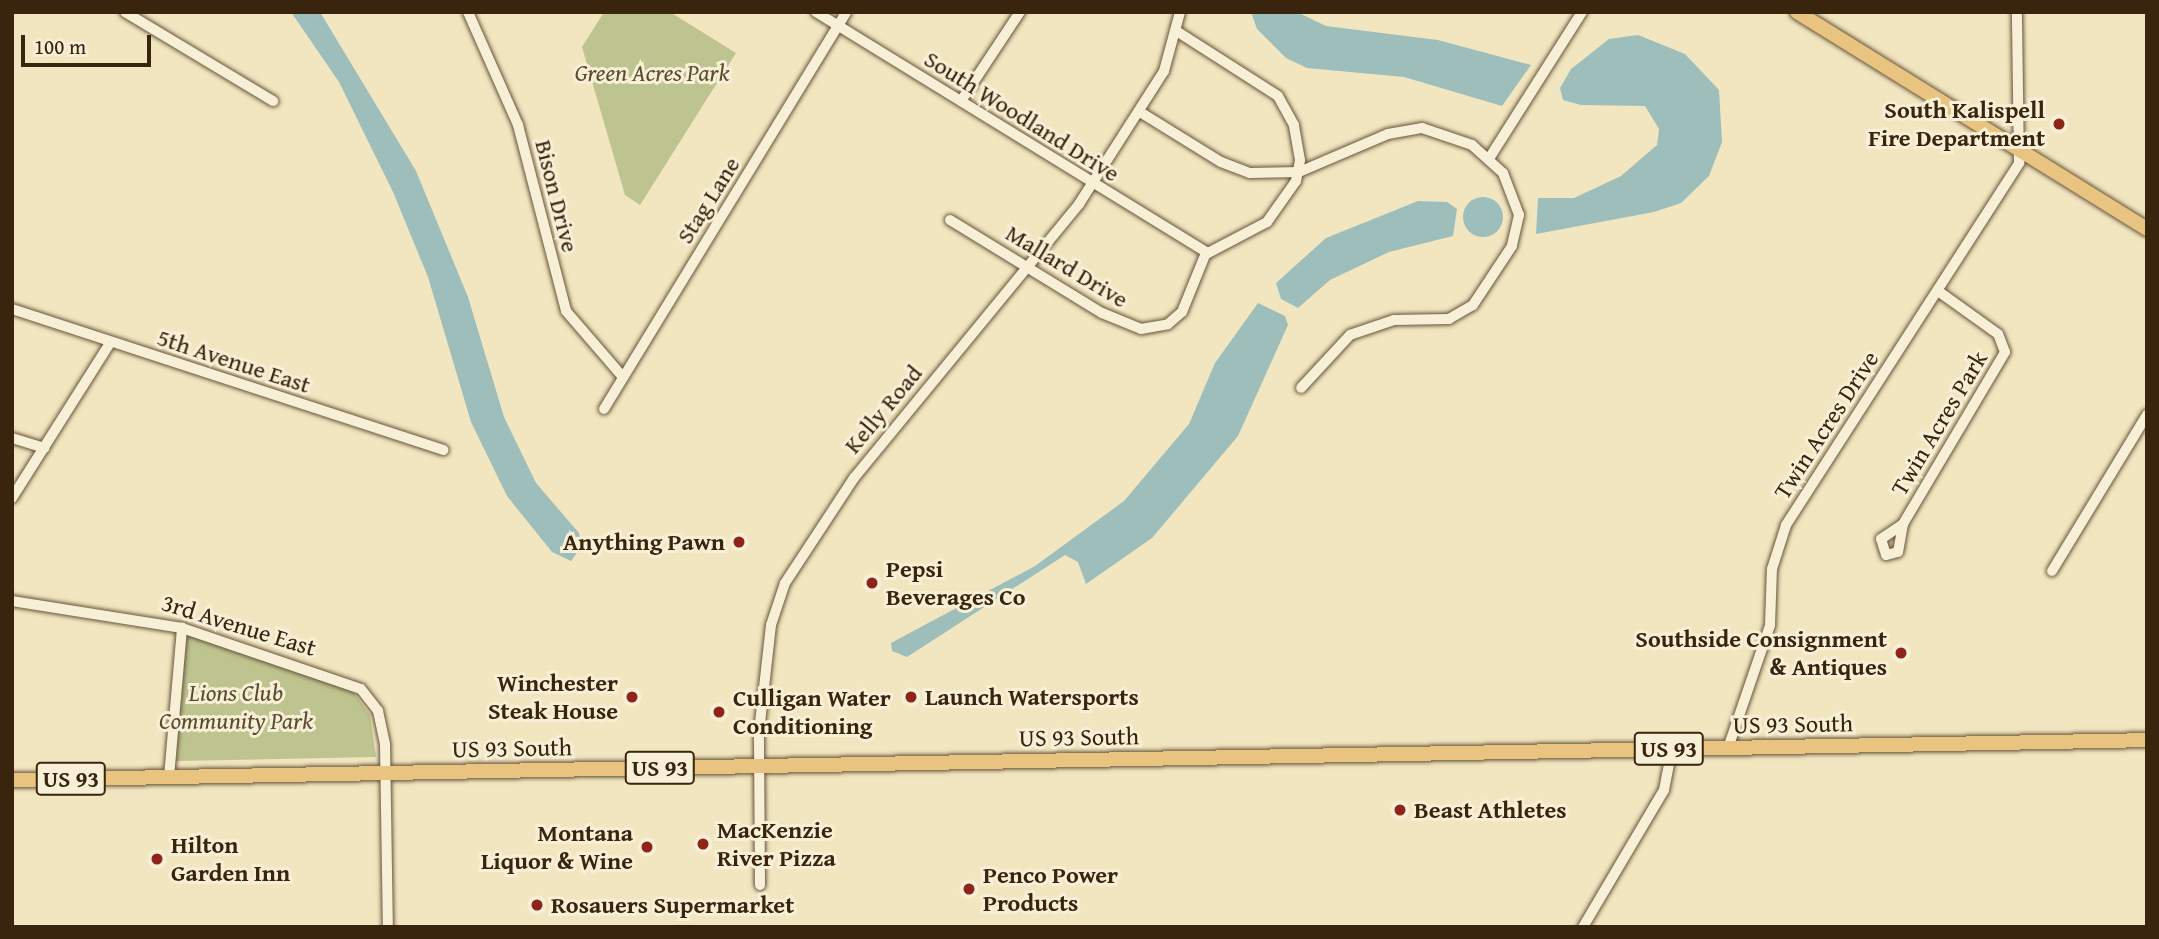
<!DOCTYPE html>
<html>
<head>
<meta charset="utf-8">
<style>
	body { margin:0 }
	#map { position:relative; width:2159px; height:939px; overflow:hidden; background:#f2e6c0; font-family:"Gentium Book Plus",serif }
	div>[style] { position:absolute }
	.green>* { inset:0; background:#bec490 }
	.water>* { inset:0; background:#9dbebb }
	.round { border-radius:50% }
	.roads { filter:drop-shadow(0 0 2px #67543a) drop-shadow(0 0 2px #67543a) }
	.minor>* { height:10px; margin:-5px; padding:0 5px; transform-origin:5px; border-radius:5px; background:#f7efd6 }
	.major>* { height:14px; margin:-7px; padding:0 7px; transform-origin:7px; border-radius:7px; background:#e9c380 }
	.dots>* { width:19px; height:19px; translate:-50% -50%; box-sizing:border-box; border:4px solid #f7efd6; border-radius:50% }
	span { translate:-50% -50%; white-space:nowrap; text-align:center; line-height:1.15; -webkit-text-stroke:6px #f7efd6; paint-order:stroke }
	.shield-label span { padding:2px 5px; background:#f7efd6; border:2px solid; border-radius:5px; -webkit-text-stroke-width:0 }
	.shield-label { font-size:23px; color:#39240e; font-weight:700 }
	.park-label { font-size:24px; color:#5a4c2e; font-style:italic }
	.poi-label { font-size:24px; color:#39240e; font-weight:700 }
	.right { translate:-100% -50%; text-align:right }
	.left { translate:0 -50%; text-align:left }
	.street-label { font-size:24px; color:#39240e }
	.frame { position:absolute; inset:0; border:14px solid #39240e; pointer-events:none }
	.scale { position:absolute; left:21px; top:35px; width:130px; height:32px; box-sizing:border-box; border:4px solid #39240e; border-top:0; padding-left:9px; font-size:21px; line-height:24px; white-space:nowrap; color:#39240e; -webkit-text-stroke:5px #f7efd6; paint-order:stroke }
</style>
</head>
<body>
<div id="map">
	<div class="green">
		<div style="clip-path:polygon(604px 12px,670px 12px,736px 53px,640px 205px,625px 195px,582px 47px)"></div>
		<div style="clip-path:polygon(185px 634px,351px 689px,370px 715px,376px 757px,176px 761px)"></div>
	</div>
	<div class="water">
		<div style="clip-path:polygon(291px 12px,320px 12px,416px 171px,468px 297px,504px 417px,536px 483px,579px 533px,581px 547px,571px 561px,552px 552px,507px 496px,471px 422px,428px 277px,393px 192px,339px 82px)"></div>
		<div style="clip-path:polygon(1251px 12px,1297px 12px,1326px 26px,1438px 40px,1531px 65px,1502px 106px,1404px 77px,1307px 68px,1286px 58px,1257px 29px)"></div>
		<div style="clip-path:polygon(1638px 35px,1685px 54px,1719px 90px,1722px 142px,1709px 176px,1681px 203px,1654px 212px,1536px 234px,1538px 198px,1574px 198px,1621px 176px,1657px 145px,1659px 129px,1645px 106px,1581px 105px,1563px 100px,1560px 88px,1571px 69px,1609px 39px)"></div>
		<div class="round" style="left:1463px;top:197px;width:40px;height:40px"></div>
		<div style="clip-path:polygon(1418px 201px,1447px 202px,1457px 209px,1453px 236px,1389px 252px,1330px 280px,1298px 308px,1281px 299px,1276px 283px,1326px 238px)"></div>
		<div style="clip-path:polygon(1258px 303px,1285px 316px,1288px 325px,1238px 436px,1152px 538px,1086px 584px,1078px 562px,1065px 555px,907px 657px,892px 651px,891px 643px,1035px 566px,1124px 501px,1189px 424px,1215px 363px)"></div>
	</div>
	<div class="roads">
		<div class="minor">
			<div style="left:125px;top:12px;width:173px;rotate:31deg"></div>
			<div style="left:468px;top:12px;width:124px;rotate:66.1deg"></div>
			<div style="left:518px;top:125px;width:192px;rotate:75.5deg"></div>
			<div style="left:566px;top:311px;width:87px;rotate:49.2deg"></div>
			<div style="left:816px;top:12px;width:460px;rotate:31.6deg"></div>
			<div style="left:1208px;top:253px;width:67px;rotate:-27.7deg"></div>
			<div style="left:1267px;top:222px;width:50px;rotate:-54.7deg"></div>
			<div style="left:1296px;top:181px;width:21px;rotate:-79deg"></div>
			<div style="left:1300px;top:160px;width:36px;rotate:-100deg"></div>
			<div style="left:1294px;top:125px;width:33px;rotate:-119deg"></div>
			<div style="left:1278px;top:96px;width:119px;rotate:-147.4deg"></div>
			<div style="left:961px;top:101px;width:107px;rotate:-56.5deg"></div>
			<div style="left:1140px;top:112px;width:95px;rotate:31.7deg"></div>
			<div style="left:1221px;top:162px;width:31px;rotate:21deg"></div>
			<div style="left:1250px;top:173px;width:49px;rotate:-1.2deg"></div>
			<div style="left:1299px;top:172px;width:97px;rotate:-23.1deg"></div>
			<div style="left:1388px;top:134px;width:35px;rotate:-10deg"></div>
			<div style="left:1422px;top:128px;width:53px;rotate:18.8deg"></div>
			<div style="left:1472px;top:145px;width:42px;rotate:42.1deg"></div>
			<div style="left:1503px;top:173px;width:45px;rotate:69.1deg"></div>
			<div style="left:1519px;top:215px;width:32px;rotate:103deg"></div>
			<div style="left:1512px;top:246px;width:71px;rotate:123.5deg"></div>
			<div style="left:1473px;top:305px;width:28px;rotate:150deg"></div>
			<div style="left:1449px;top:319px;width:55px;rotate:179deg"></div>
			<div style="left:1394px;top:320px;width:46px;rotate:161.2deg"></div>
			<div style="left:1350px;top:335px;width:72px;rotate:132.8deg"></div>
			<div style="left:1490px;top:157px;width:172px;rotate:-57.6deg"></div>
			<div style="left:950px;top:220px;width:178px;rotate:31.5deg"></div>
			<div style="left:1102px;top:313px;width:42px;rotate:22.3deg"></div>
			<div style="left:1141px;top:329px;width:27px;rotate:-10deg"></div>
			<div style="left:1168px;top:324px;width:18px;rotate:-41deg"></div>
			<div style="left:1182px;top:312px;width:64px;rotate:-67.9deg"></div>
			<div style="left:12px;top:309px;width:454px;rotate:18.1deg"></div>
			<div style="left:604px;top:409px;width:465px;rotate:-58.6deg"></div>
			<div style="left:12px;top:438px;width:34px;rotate:17deg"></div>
			<div style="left:12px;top:498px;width:183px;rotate:-57.7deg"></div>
			<div style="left:1903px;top:524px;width:28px;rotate:100deg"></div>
			<div style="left:1898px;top:552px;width:12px;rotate:166deg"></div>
			<div style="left:1886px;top:555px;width:17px;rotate:-107deg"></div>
			<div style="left:1881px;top:539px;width:27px;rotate:-34deg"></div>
			<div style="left:1903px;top:524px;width:200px;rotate:-59.3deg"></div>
			<div style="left:2005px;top:352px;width:19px;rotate:-111deg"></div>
			<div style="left:1998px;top:334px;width:74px;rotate:-144.4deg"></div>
			<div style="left:2052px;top:571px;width:183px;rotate:-58.7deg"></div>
			<div style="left:12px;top:601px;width:172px;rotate:9deg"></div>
			<div style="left:182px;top:628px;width:189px;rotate:18.8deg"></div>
			<div style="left:361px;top:689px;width:28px;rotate:52deg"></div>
			<div style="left:378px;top:711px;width:34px;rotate:78deg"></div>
			<div style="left:385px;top:744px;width:183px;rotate:89.1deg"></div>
			<div style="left:1728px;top:748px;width:130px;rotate:-71.1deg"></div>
			<div style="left:1770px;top:625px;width:56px;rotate:-88deg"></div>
			<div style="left:1772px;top:569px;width:46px;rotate:-72.3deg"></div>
			<div style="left:1786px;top:525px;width:431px;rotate:-57.2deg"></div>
			<div style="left:2019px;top:163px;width:151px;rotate:-90.8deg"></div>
			<div style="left:169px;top:777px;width:150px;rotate:-85deg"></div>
			<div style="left:760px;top:885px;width:153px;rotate:-90.4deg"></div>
			<div style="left:759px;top:732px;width:108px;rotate:-83.6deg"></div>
			<div style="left:771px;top:625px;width:44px;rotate:-71.6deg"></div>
			<div style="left:785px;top:583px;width:126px;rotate:-56.7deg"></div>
			<div style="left:854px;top:478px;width:355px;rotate:-50.6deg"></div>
			<div style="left:1079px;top:204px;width:158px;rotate:-57.4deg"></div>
			<div style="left:1164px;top:71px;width:61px;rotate:-74.8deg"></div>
			<div style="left:1583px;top:927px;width:159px;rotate:-59.4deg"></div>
			<div style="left:1664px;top:790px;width:42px;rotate:-79deg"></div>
		</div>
		<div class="major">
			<div style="left:1797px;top:12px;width:412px;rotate:31.8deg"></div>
			<div style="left:12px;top:780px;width:2135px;rotate:-1.07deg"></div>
		</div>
	</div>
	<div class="dots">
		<div style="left:2059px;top:124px;background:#8f2418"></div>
		<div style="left:739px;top:542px;background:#8f2418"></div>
		<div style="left:872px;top:583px;background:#8f2418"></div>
		<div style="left:1901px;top:653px;background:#8f2418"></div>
		<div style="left:632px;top:697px;background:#8f2418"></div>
		<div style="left:911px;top:697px;background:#8f2418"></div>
		<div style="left:719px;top:712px;background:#8f2418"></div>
		<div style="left:1400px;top:810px;background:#8f2418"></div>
		<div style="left:703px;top:844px;background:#8f2418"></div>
		<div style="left:647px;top:847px;background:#8f2418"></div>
		<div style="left:157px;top:859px;background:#8f2418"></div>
		<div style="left:969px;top:889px;background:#8f2418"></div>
		<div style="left:537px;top:905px;background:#8f2418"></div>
	</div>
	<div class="shield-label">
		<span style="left:1669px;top:749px">US 93</span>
		<span style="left:660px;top:768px">US 93</span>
		<span style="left:71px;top:779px">US 93</span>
	</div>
	<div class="park-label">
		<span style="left:652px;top:73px">Green Acres Park</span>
		<span style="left:236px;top:707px">Lions Club<br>Community Park</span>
	</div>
	<div class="poi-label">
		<span class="right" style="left:2045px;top:124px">South Kalispell<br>Fire Department</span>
		<span class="right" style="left:725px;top:542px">Anything Pawn</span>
		<span class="left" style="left:886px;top:583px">Pepsi<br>Beverages Co</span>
		<span class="right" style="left:1887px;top:653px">Southside Consignment<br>&amp; Antiques</span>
		<span class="right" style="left:618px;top:697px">Winchester<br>Steak House</span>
		<span class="left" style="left:925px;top:697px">Launch Watersports</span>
		<span class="left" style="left:733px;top:712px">Culligan Water<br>Conditioning</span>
		<span class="left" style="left:1414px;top:810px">Beast Athletes</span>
		<span class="left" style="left:717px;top:844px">MacKenzie<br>River Pizza</span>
		<span class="right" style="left:633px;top:847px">Montana<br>Liquor &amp; Wine</span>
		<span class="left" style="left:171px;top:859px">Hilton<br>Garden Inn</span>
		<span class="left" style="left:983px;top:889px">Penco Power<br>Products</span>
		<span class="left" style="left:551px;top:905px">Rosauers Supermarket</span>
	</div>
	<div class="street-label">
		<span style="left:1022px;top:116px;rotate:32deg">South Woodland Drive</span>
		<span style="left:557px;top:196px;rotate:76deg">Bison Drive</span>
		<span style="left:708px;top:200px;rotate:-58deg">Stag Lane</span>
		<span style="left:1067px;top:266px;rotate:31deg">Mallard Drive</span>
		<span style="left:234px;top:361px;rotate:18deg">5th Avenue East</span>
		<span style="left:883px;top:409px;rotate:-50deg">Kelly Road</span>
		<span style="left:1939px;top:423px;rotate:-59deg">Twin Acres Park</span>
		<span style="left:1826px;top:425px;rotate:-57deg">Twin Acres Drive</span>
		<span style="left:239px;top:625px;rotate:17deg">3rd Avenue East</span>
		<span style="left:1793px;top:724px;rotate:-1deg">US 93 South</span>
		<span style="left:1079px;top:737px;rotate:-1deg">US 93 South</span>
		<span style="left:512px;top:748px;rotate:-1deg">US 93 South</span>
	</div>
	<div class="frame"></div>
	<div class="scale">100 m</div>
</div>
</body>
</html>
